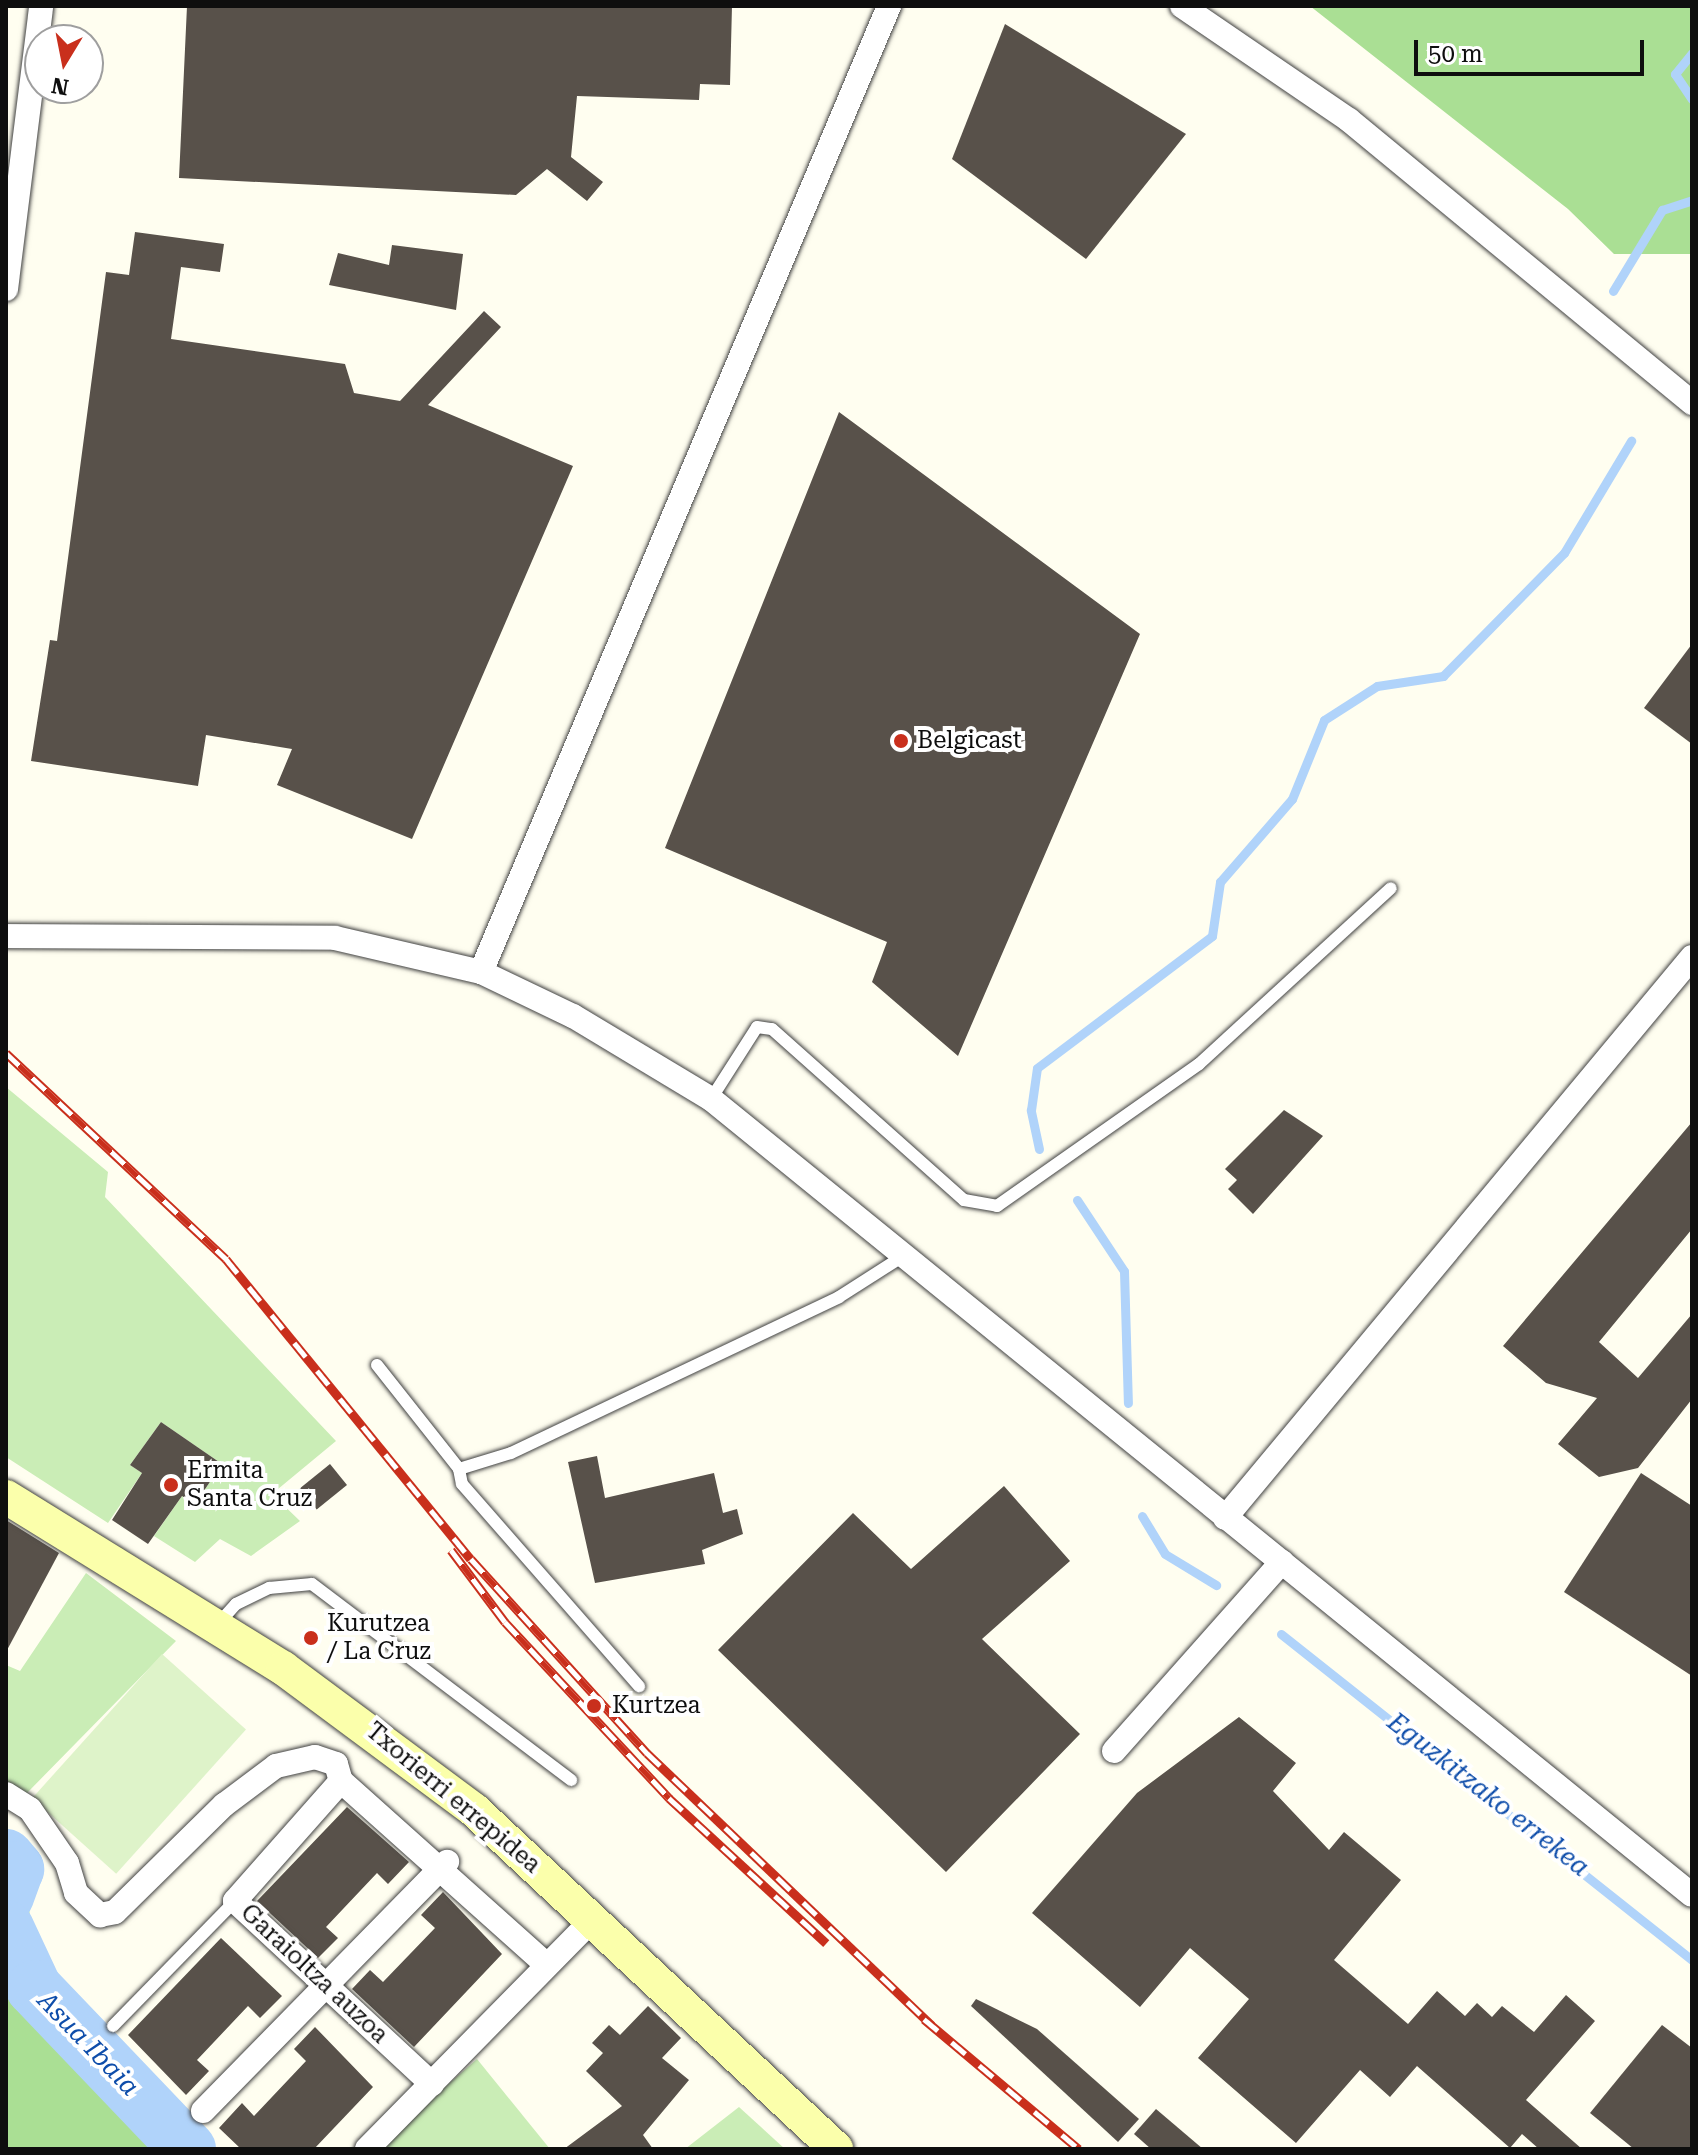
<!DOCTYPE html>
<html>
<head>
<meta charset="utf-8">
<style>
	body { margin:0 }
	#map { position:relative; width:1698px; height:2155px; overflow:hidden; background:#fffef0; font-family:"Roboto Serif",serif }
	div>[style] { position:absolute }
	.green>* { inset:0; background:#caedb6 }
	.forest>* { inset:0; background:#aadf94 }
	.pitch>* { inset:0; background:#def3c9; transform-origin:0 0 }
	.stream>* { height:9px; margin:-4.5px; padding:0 4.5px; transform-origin:4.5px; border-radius:4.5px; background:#b0d3fa }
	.river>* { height:56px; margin:-28px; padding:0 28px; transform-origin:28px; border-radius:28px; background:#b0d3fa }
	.building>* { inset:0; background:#58514a; transform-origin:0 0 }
	.roads { filter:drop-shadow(0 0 2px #414141) drop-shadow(0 0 2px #414141) }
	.lane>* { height:12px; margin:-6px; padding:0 6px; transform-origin:6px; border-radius:6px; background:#fff }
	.street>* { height:24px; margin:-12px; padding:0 12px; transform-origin:12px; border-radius:12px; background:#fff }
	.secondary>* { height:34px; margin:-17px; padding:0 17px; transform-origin:17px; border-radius:17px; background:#fbffab }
	.rail>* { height:9px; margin-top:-4.5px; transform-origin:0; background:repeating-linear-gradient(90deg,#fff 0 18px,#c92f1c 0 36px); box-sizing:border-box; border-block:2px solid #c92f1c }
	.dots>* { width:22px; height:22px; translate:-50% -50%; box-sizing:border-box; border:4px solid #fff; border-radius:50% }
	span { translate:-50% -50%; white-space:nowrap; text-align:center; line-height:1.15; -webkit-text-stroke:8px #fff; paint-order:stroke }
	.poi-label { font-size:24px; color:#0e0e0e }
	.left { translate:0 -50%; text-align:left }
	.street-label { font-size:24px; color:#0e0e0e }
	.water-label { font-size:26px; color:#0e4daa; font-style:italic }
	.frame { position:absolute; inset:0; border:8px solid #0e0e0e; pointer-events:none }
	.north { position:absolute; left:24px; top:24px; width:80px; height:80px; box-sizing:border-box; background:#fff; border:2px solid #9f9f9f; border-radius:50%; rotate:190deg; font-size:22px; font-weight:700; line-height:32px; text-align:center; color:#0e0e0e }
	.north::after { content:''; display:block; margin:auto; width:28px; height:36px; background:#c92f1c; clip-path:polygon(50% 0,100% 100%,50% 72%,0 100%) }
	.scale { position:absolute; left:1414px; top:40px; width:230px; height:36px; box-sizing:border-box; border:4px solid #0e0e0e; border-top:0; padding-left:10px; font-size:24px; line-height:28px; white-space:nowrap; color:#0e0e0e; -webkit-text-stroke:6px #fff; paint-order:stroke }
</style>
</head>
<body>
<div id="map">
	<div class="green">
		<div style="clip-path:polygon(6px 1087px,108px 1172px,105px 1197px,336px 1441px,272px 1494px,300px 1521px,251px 1556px,220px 1539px,195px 1562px,154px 1536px,182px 1496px,195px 1504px,222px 1464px,161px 1422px,130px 1465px,142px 1473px,108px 1523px,6px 1457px)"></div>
		<div style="clip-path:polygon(86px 1573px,176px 1641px,27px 1793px,6px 1782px,6px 1665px,20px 1671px)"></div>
		<div style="clip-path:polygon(477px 2059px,550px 2149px,374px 2149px)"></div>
		<div style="clip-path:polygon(739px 2107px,785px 2149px,685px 2149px)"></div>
	</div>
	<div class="forest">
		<div style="clip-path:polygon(1310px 6px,1692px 6px,1692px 254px,1614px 254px,1568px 209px)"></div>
		<div style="clip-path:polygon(6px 1863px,28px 1899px,36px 1976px,69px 2035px,197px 2149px,6px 2149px)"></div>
	</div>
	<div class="pitch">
		<div style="left:162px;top:1654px;width:113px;height:194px;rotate:42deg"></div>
	</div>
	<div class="stream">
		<div style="left:1692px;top:53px;width:27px;rotate:129deg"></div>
		<div style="left:1675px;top:74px;width:30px;rotate:56deg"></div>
		<div style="left:1613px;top:291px;width:95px;rotate:-58.8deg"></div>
		<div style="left:1662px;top:210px;width:32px;rotate:-18deg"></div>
		<div style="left:1039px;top:1149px;width:40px;rotate:-102deg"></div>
		<div style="left:1031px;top:1110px;width:42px;rotate:-81.9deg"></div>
		<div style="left:1037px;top:1068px;width:219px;rotate:-37deg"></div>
		<div style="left:1212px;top:936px;width:55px;rotate:-81.6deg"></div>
		<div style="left:1220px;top:882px;width:110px;rotate:-49.1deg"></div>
		<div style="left:1292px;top:799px;width:85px;rotate:-67.9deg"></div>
		<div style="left:1324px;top:720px;width:63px;rotate:-32.7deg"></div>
		<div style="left:1377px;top:686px;width:67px;rotate:-8.6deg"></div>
		<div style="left:1443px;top:676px;width:173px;rotate:-45.5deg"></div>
		<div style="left:1564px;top:553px;width:131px;rotate:-59.1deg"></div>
		<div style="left:1077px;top:1200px;width:85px;rotate:56.5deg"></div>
		<div style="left:1124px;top:1271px;width:132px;rotate:88.3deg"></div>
		<div style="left:1142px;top:1516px;width:44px;rotate:58.8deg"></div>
		<div style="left:1165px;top:1554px;width:60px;rotate:31.3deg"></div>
		<div style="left:1281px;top:1634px;width:525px;rotate:38.42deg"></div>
	</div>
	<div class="river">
		<div style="left:6px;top:1857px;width:16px;rotate:50deg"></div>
		<div style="left:16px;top:1869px;width:29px;rotate:110deg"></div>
		<div style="left:6px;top:1928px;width:66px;rotate:65deg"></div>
		<div style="left:34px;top:1988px;width:223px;rotate:46.3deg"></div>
	</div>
	<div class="building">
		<div style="clip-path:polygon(187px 6px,732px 6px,730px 85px,700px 84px,699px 100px,577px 96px,571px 157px,603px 182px,587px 201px,547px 169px,516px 195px,179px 178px)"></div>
		<div style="clip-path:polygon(1005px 24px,1186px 134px,1086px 259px,952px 159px)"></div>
		<div style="clip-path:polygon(135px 232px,224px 244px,220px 272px,181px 267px,171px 339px,345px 364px,354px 393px,400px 401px,484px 311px,501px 327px,428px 405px,573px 466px,412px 839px,277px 785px,292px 749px,206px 735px,198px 786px,31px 761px,50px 640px,57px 641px,106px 272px,129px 275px)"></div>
		<div style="clip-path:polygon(392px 245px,463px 254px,456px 310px,329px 285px,338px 253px,389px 265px)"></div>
		<div style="clip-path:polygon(839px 412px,1140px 634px,958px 1056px,872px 982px,887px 942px,665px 848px)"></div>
		<div style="clip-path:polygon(1692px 644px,1692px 744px,1644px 708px)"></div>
		<div style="clip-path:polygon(1284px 1110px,1323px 1136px,1253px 1214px,1228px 1189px,1237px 1180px,1225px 1169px)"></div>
		<div style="clip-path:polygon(1692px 1122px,1692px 1229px,1599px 1342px,1638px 1378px,1692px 1314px,1692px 1399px,1638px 1468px,1599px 1477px,1558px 1444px,1597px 1398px,1546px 1383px,1503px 1346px)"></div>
		<div style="clip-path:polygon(161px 1422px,222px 1464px,195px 1504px,182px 1496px,148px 1544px,112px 1520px,142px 1473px,130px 1465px)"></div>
		<div style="clip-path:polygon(597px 1456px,605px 1498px,714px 1473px,723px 1513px,737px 1509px,743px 1534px,702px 1550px,705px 1564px,595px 1583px,568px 1462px)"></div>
		<div style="left:330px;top:1464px;width:27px;height:39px;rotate:51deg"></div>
		<div style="clip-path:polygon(1641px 1473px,1692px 1506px,1692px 1676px,1564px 1592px)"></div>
		<div style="clip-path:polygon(1004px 1486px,1070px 1561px,982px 1639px,1080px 1734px,946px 1872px,718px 1650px,853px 1513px,911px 1569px)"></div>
		<div style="clip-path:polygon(6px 1520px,59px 1553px,6px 1652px)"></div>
		<div style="clip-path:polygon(1239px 1717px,1296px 1763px,1273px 1791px,1329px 1850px,1344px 1832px,1401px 1880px,1334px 1960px,1408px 2024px,1437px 1991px,1465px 2016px,1477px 2003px,1492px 2017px,1502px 2006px,1534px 2032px,1566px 1995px,1595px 2021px,1526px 2100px,1582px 2149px,1539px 2149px,1522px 2134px,1510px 2148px,1417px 2066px,1390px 2097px,1360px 2070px,1296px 2143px,1198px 2058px,1249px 1999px,1190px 1948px,1140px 2007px,1032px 1913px,1137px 1793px)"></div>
		<div style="clip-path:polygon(347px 1807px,409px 1862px,388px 1884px,377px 1873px,326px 1927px,338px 1938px,318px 1958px,257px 1901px)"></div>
		<div style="clip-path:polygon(443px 1892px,502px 1954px,414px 2047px,352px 1989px,370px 1970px,383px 1982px,435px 1928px,421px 1915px)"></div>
		<div style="clip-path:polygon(221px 1938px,282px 1996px,260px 2018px,248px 2006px,197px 2060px,209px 2071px,186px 2095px,128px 2035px)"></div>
		<div style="clip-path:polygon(976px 1999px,1037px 2029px,1139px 2119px,1118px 2142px,971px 2006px)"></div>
		<div style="clip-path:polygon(648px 2006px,681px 2038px,662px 2058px,689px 2080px,643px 2135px,653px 2149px,564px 2149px,622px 2106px,586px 2071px,603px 2053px,592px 2043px,609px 2025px,620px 2035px)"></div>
		<div style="clip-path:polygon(1662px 2025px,1692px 2048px,1692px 2149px,1634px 2149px,1590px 2113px)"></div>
		<div style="clip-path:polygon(315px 2027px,373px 2087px,314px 2149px,241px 2149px,219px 2128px,242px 2103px,254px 2116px,306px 2061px,294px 2049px)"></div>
		<div style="clip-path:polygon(1156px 2109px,1203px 2149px,1151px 2149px,1134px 2134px)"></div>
	</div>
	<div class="roads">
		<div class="lane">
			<div style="left:711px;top:1099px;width:85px;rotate:-57.4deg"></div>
			<div style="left:757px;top:1027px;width:15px;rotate:8deg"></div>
			<div style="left:772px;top:1029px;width:257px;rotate:41.7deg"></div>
			<div style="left:964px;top:1200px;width:34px;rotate:10deg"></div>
			<div style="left:997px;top:1206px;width:247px;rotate:-35.1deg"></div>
			<div style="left:1199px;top:1064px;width:260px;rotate:-42.5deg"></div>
			<div style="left:377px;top:1365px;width:132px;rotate:51.7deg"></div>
			<div style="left:459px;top:1469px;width:54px;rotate:-17.1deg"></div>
			<div style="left:511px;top:1453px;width:363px;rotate:-25.4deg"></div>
			<div style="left:839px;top:1297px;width:76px;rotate:-32.6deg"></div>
			<div style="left:459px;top:1469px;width:15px;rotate:79deg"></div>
			<div style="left:462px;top:1484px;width:269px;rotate:48.8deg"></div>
			<div style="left:217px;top:1625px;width:28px;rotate:-48deg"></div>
			<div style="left:236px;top:1604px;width:37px;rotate:-26deg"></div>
			<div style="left:269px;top:1588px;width:43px;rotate:-5.3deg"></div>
			<div style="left:312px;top:1584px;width:325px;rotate:37.1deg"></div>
			<div style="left:113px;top:2026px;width:175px;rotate:-45.7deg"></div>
		</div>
		<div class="street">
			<div style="left:1182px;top:6px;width:202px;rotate:34.3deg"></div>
			<div style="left:1349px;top:120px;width:445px;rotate:39.5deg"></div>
			<div style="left:6px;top:289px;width:285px;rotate:-82.9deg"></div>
			<div style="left:6px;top:936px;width:329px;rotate:0.3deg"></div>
			<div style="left:335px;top:938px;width:150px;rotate:13.1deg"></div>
			<div style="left:481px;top:972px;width:102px;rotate:25.6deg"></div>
			<div style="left:573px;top:1016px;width:161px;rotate:31deg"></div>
			<div style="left:711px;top:1099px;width:1263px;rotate:39.06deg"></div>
			<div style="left:481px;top:972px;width:1049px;rotate:-67.1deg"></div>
			<div style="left:1225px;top:1518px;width:730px;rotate:-50.22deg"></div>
			<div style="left:1114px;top:1751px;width:253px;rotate:-48.4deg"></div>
			<div style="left:341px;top:1781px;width:160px;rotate:131.5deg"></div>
			<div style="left:235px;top:1901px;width:269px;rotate:42.9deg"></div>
			<div style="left:6px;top:1794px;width:28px;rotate:32deg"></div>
			<div style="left:30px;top:1809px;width:65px;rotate:55.6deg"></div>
			<div style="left:67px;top:1863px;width:31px;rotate:73deg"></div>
			<div style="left:76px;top:1893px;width:33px;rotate:43deg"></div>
			<div style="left:100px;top:1915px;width:15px;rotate:-11deg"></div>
			<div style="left:115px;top:1912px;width:153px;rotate:-44.5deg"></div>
			<div style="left:224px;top:1805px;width:65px;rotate:-36.9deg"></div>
			<div style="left:276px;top:1766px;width:40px;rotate:-13deg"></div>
			<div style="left:315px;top:1757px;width:22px;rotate:18deg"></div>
			<div style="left:336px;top:1764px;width:18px;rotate:74deg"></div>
			<div style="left:341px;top:1781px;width:276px;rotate:41.8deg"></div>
			<div style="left:203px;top:2111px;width:349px;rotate:-45.6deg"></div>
			<div style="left:367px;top:2149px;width:321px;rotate:-45.5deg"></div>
		</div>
		<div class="secondary">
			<div style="left:6px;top:1497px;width:326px;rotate:31.7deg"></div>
			<div style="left:283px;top:1668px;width:238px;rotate:36.6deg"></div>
			<div style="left:474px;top:1810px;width:496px;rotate:43.1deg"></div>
		</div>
	</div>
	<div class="rail">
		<div style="left:6px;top:1053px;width:301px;rotate:43.1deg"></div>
		<div style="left:226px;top:1259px;width:387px;rotate:50.8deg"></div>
		<div style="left:471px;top:1559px;width:262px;rotate:47.8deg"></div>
		<div style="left:647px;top:1753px;width:394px;rotate:43.7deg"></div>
		<div style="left:451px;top:1550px;width:90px;rotate:53.1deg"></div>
		<div style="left:505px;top:1622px;width:241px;rotate:47deg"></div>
		<div style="left:669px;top:1798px;width:214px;rotate:42.7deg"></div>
		<div style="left:924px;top:2019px;width:202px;rotate:40deg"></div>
	</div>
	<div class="dots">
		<div style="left:901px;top:741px;background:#c92f1c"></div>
		<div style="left:171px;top:1485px;background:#c92f1c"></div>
		<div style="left:311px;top:1638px;background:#c92f1c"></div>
		<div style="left:594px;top:1706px;background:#c92f1c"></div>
	</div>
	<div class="poi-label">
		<span class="left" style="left:917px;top:741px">Belgicast</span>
		<span class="left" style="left:187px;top:1485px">Ermita<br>Santa Cruz</span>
		<span class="left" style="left:327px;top:1638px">Kurutzea<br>/ La Cruz</span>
		<span class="left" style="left:612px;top:1706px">Kurtzea</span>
	</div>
	<div class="street-label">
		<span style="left:453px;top:1798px;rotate:40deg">Txorierri errepidea</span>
		<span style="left:314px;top:1974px;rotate:43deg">Garaioltza auzoa</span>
	</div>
	<div class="water-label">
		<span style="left:1488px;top:1795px;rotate:38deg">Eguzkitzako errekea</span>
		<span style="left:88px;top:2044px;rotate:46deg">Asua Ibaia</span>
	</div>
	<div class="frame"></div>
	<div class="north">N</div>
	<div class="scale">50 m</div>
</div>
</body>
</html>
